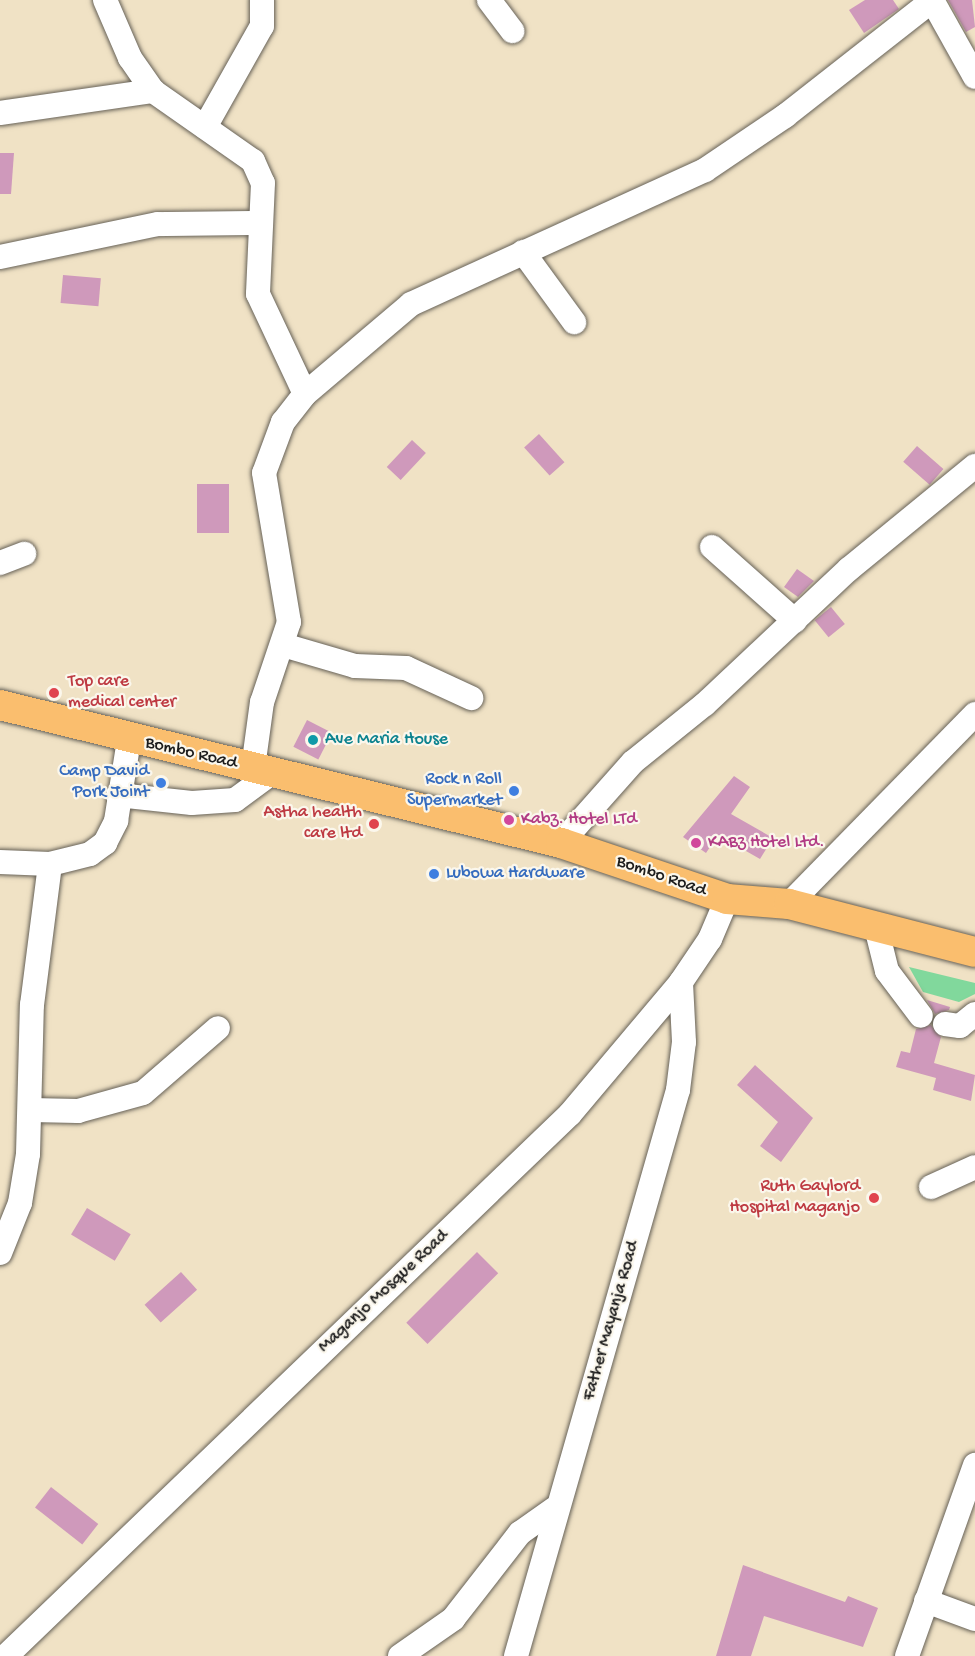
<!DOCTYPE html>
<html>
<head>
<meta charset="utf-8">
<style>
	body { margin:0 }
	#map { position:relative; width:975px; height:1656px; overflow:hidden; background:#f0e2c5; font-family:"Gochi Hand",sans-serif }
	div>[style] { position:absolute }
	.green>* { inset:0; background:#81d89c }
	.building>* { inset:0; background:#cf99bb; transform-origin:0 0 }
	.roads { filter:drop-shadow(0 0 2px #666157) drop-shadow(0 0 2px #666157) }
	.minor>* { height:24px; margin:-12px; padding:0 12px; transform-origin:12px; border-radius:12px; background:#fff }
	.major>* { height:30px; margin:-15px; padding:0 15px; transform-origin:15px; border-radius:15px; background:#fabe6e }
	.dots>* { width:16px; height:16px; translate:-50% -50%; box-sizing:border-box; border:3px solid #fbf7ec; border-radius:50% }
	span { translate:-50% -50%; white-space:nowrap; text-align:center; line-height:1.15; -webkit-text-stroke:4.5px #fbf7ec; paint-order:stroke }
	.health-label { font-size:18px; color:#be3a42 }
	.left { translate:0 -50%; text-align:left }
	.right { translate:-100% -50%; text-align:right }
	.culture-label { font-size:18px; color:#0d838f }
	.street-label { font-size:18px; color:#1c1c1c }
	.shop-label { font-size:18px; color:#366cbe }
	.hotel-label { font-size:18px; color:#b23c85 }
</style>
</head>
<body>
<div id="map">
	<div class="green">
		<div style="clip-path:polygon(909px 967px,975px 983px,975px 994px,959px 1002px,923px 992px)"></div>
	</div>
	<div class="building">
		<div style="clip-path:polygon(865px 0,893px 0,899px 9px,864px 33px,849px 10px)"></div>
		<div style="clip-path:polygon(948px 0,972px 0,975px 27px,966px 32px)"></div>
		<div style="clip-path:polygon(0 153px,14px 153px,11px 194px,0 194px)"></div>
		<div style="left:63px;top:275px;width:38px;height:28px;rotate:5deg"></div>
		<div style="left:539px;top:434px;width:38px;height:20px;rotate:48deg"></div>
		<div style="left:412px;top:440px;width:19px;height:37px;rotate:43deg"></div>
		<div style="left:917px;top:446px;width:35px;height:21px;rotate:41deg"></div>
		<div style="left:197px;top:484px;width:32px;height:49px"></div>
		<div style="clip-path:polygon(797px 569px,814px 581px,798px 597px,784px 587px)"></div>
		<div style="left:831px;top:607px;width:22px;height:21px;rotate:51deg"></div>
		<div style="left:307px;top:720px;width:28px;height:30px;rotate:27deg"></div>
		<div style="clip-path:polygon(734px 776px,750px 787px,731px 814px,773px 838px,760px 859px,718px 835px,706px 853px,683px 837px)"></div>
		<div style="clip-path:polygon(927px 1000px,950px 1007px,949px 1010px,935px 1014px)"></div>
		<div style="clip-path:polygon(931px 1025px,941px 1037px,934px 1063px,975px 1075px,971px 1101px,933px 1090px,936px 1078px,896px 1067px,901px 1051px,910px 1053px,916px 1029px)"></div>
		<div style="clip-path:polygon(755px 1065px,813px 1118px,781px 1162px,760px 1146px,778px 1122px,737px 1085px)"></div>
		<div style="left:87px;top:1208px;width:51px;height:31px;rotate:31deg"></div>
		<div style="left:477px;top:1252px;width:30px;height:100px;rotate:45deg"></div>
		<div style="left:181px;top:1272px;width:24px;height:49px;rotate:48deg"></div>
		<div style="left:51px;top:1487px;width:60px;height:26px;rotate:38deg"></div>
		<div style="clip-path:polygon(743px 1565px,845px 1602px,848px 1596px,878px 1608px,863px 1647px,764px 1616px,751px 1656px,716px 1656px)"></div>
	</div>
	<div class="roads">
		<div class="minor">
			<div style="left:105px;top:0;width:63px;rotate:66.7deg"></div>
			<div style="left:130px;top:58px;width:40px;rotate:55.1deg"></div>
			<div style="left:153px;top:91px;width:122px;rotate:35deg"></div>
			<div style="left:253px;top:161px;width:24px;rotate:66deg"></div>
			<div style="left:263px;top:183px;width:111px;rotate:92.6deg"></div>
			<div style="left:258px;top:294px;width:110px;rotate:64.8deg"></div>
			<div style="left:305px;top:394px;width:36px;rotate:128deg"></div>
			<div style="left:283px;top:422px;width:54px;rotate:110.4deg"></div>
			<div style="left:264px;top:473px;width:151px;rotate:80.5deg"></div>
			<div style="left:289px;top:622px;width:84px;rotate:108.6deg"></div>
			<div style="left:262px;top:702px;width:67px;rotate:97.8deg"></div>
			<div style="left:489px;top:0;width:39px;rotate:53deg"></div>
			<div style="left:932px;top:0;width:88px;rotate:60.8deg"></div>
			<div style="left:0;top:113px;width:155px;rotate:-8.2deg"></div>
			<div style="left:205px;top:127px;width:116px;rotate:-60.6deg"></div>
			<div style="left:262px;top:26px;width:26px;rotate:-90deg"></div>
			<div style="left:523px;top:252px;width:87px;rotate:53.9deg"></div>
			<div style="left:0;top:257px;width:161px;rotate:-11.8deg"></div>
			<div style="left:158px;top:224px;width:103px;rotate:-0.6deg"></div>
			<div style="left:305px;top:394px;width:139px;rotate:-40.3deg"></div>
			<div style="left:411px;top:304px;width:323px;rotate:-24.5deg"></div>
			<div style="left:705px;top:170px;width:97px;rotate:-34deg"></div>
			<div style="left:785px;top:116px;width:188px;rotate:-38.1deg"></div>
			<div style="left:712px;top:547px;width:111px;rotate:41.7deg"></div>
			<div style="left:0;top:563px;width:26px;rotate:-21deg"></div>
			<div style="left:283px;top:645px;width:75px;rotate:16.3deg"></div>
			<div style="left:355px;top:666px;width:51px;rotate:2.2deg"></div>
			<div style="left:406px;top:668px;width:72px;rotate:24.8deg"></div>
			<div style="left:118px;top:795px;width:74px;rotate:6.2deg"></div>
			<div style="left:192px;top:803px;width:43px;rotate:-4deg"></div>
			<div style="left:235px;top:800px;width:42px;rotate:-36.3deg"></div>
			<div style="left:561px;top:843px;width:108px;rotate:-48.4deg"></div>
			<div style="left:633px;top:762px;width:92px;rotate:-38.9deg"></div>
			<div style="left:705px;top:704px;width:197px;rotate:-43.2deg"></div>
			<div style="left:849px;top:569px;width:163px;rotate:-39.3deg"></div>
			<div style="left:0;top:862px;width:50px;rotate:2.3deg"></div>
			<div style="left:50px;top:864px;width:41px;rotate:-14deg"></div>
			<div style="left:90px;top:854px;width:19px;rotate:-36deg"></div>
			<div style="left:105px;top:843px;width:25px;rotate:-63deg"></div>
			<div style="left:116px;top:821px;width:82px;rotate:-80.9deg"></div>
			<div style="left:789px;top:904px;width:266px;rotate:-45.6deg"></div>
			<div style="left:876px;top:927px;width:45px;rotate:76deg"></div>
			<div style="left:887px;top:971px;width:56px;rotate:52.9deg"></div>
			<div style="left:945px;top:1024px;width:15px;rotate:8deg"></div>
			<div style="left:960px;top:1026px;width:19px;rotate:-39deg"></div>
			<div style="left:31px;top:1110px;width:47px;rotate:1.2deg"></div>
			<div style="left:78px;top:1111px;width:67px;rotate:-15.5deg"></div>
			<div style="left:143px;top:1093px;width:99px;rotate:-40.9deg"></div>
			<div style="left:931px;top:1187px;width:48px;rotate:-24.4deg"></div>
			<div style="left:0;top:1253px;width:54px;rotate:-68.2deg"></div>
			<div style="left:20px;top:1203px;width:50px;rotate:-80.7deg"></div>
			<div style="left:28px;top:1154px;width:149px;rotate:-88.5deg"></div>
			<div style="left:32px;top:1005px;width:142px;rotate:-82.7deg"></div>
			<div style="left:926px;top:1601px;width:52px;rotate:20.2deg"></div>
			<div style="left:6px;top:1656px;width:782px;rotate:-43.86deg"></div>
			<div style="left:570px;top:1114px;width:172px;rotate:-49.9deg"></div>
			<div style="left:681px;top:982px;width:52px;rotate:-56deg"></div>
			<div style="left:710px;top:939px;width:43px;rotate:-67deg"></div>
			<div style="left:400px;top:1656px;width:65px;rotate:-34.9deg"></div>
			<div style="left:453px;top:1619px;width:109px;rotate:-52.1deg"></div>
			<div style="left:520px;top:1533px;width:42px;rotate:-35.2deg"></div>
			<div style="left:516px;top:1656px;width:589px;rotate:-74.03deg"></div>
			<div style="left:678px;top:1090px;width:48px;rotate:-82.9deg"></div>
			<div style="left:684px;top:1042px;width:60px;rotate:-92.9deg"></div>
			<div style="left:907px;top:1656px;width:203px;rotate:-70.4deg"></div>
		</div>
		<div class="major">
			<div style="left:0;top:705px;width:578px;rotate:13.82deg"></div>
			<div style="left:561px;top:843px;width:175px;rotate:18.6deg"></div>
			<div style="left:727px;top:899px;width:62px;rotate:4.6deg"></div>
			<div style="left:789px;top:904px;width:192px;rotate:14.5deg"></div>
		</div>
	</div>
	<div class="dots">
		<div style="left:54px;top:693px;background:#e0444e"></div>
		<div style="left:313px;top:740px;background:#0f9aa8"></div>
		<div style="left:161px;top:783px;background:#3f7fe0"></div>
		<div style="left:514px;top:791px;background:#3f7fe0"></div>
		<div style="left:509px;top:820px;background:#d1479c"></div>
		<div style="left:374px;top:824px;background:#e0444e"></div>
		<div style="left:696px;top:843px;background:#d1479c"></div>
		<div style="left:434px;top:874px;background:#3f7fe0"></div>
		<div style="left:874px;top:1198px;background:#e0444e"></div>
	</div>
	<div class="health-label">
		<span class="left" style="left:68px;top:693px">Top care<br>medical center</span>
		<span class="right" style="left:362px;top:824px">Astha health<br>care ltd</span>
		<span class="right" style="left:860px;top:1198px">Ruth Gaylord<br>Hospital Maganjo</span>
	</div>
	<div class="culture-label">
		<span class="left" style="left:325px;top:740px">Ave Maria House</span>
	</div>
	<div class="street-label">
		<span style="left:191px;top:754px;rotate:13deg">Bombo Road</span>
		<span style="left:661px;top:877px;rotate:19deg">Bombo Road</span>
		<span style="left:384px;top:1292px;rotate:-43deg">Maganjo Mosque Road</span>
		<span style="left:612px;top:1321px;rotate:-74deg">Father Mayanja Road</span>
	</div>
	<div class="shop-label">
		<span class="right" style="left:149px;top:783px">Camp David<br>Pork Joint</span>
		<span class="right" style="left:502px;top:791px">Rock n Roll<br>Supermarket</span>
		<span class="left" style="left:446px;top:874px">Lubowa Hardware</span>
	</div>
	<div class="hotel-label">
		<span class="left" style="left:521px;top:820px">Kabz. Hotel LTd</span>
		<span class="left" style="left:708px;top:843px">KABz Hotel Ltd.</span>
	</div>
</div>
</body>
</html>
